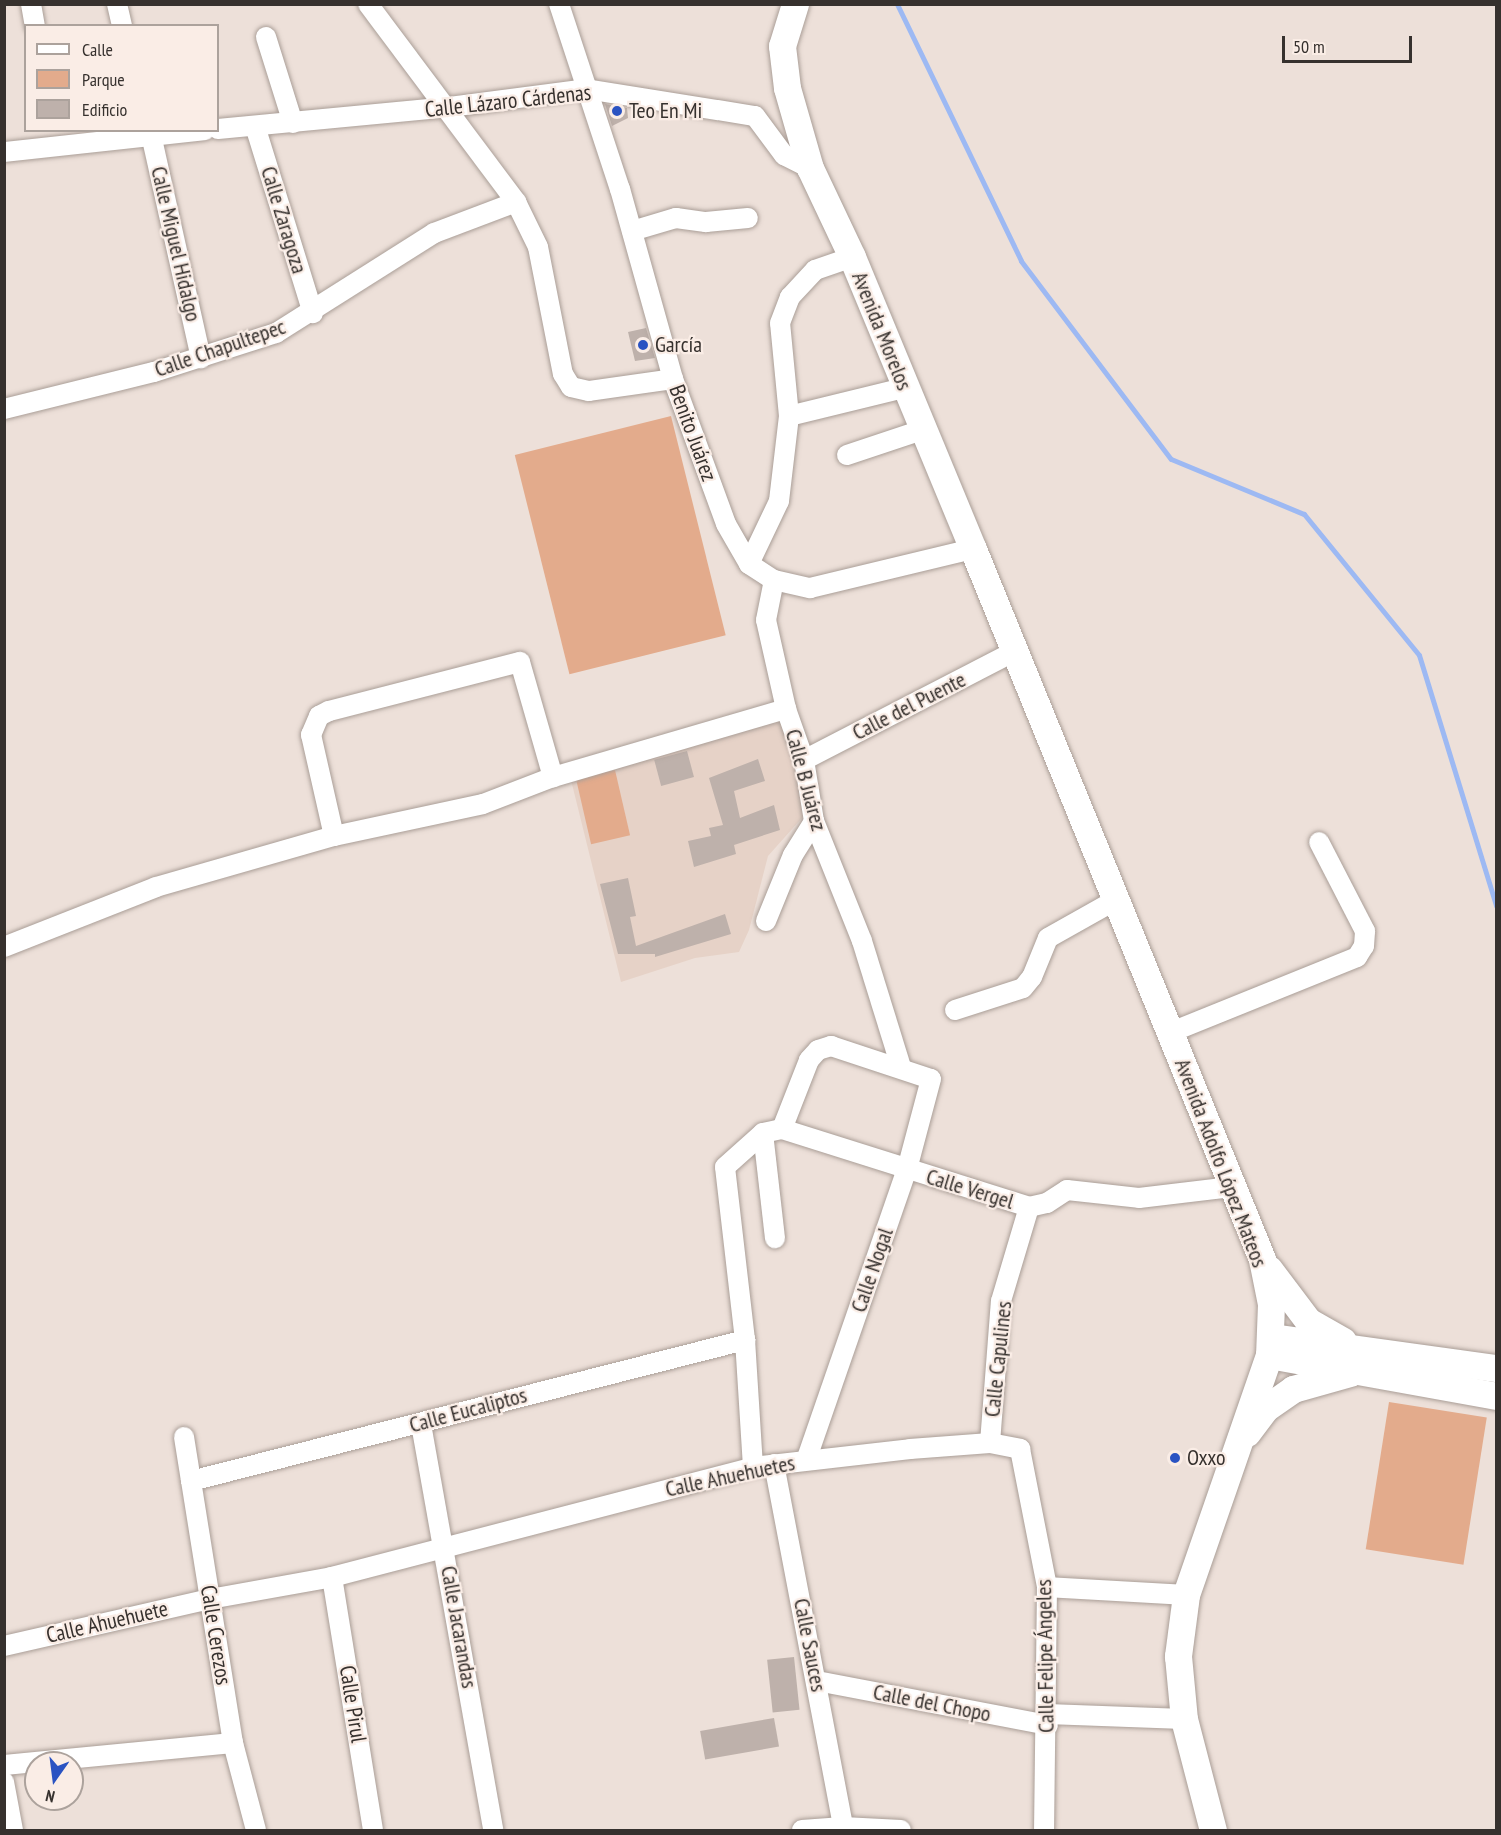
<!DOCTYPE html>
<html>
<head>
<meta charset="utf-8">
<style>
	body { margin:0 }
	#map { position:relative; width:1501px; height:1835px; overflow:hidden; background:#ede0d9; font-family:"PT Sans Narrow",sans-serif }
	div>[style] { position:absolute }
	.built>* { inset:0; background:#e6d2c7 }
	.green>* { inset:0; background:#e3ab8c; transform-origin:0 0 }
	.stream>* { height:5px; margin:-2.5px; padding:0 2.5px; transform-origin:2.5px; border-radius:2.5px; background:#9db9f3 }
	.building>* { inset:0; background:#beb1ab; transform-origin:0 0 }
	.roads { filter:drop-shadow(0 0 2px #aa9e97) drop-shadow(0 0 2px #aa9e97) }
	.street>* { height:20px; margin:-10px; padding:0 10px; transform-origin:10px; border-radius:10px; background:#fff }
	.secondary>* { height:27px; margin:-13.5px; padding:0 13.5px; transform-origin:13.5px; border-radius:13.5px; background:#fff }
	.dots>* { width:16px; height:16px; translate:-50% -50%; box-sizing:border-box; border:3px solid #faede6; border-radius:50% }
	span { translate:-50% -50%; white-space:nowrap; text-align:center; line-height:1.15; -webkit-text-stroke:4.5px #faede6; paint-order:stroke }
	.street-label { font-size:22px; color:#36312e }
	.poi-label { font-size:22px; color:#36312e }
	.left { translate:0 -50%; text-align:left }
	.frame { position:absolute; inset:0; border:6px solid #36312e; pointer-events:none }
	.legend { position:absolute; left:24px; top:24px; width:195px; height:108px; box-sizing:border-box; background:#faede6; border:2px solid #aca29c; margin:0; padding:8px 10px; list-style:none; font-size:18px; color:#36312e }
	.legend li { display:flex; align-items:center; gap:12px; height:30px }
	.legend b { width:30px; border:2px solid #aca29c }
	.north { position:absolute; left:24px; top:1751px; width:60px; height:60px; box-sizing:border-box; background:#faede6; border:2px solid #aca29c; border-radius:50%; rotate:194deg; font-size:16px; font-weight:700; line-height:24px; text-align:center; color:#36312e }
	.north::after { content:''; display:block; margin:auto; width:21px; height:27px; background:#2a53c2; clip-path:polygon(50% 0,100% 100%,50% 72%,0 100%) }
	.scale { position:absolute; left:1282px; top:36px; width:130px; height:27px; box-sizing:border-box; border:3px solid #36312e; border-top:0; padding-left:8px; font-size:18px; line-height:21px; white-space:nowrap; color:#36312e; -webkit-text-stroke:4px #faede6; paint-order:stroke }
</style>
</head>
<body>
<div id="map">
	<div class="built">
		<div style="clip-path:polygon(782px 717px,809px 810px,768px 856px,749px 930px,739px 952px,695px 958px,621px 982px,571px 780px)"></div>
	</div>
	<div class="green">
		<div style="left:671px;top:416px;width:226px;height:161px;rotate:76deg"></div>
		<div style="left:615px;top:770px;width:67px;height:40px;rotate:77deg"></div>
		<div style="left:1389px;top:1402px;width:99px;height:149px;rotate:9deg"></div>
	</div>
	<div class="stream">
		<div style="left:897px;top:4px;width:285px;rotate:64.2deg"></div>
		<div style="left:1021px;top:261px;width:248px;rotate:52.9deg"></div>
		<div style="left:1171px;top:459px;width:144px;rotate:22.5deg"></div>
		<div style="left:1304px;top:514px;width:182px;rotate:50.8deg"></div>
		<div style="left:1419px;top:655px;width:263px;rotate:72.9deg"></div>
	</div>
	<div class="building">
		<div style="clip-path:polygon(605px 104px,627px 108px,628px 118px,612px 126px)"></div>
		<div style="clip-path:polygon(646px 328px,655px 358px,635px 361px,628px 332px)"></div>
		<div style="left:687px;top:751px;width:27px;height:34px;rotate:75deg"></div>
		<div style="clip-path:polygon(758px 759px,765px 781px,734px 791px,740px 818px,774px 805px,780px 830px,734px 845px,736px 854px,694px 867px,688px 841px,711px 836px,709px 828px,723px 825px,709px 778px)"></div>
		<div style="clip-path:polygon(628px 878px,636px 916px,630px 917px,636px 946px,725px 914px,731px 934px,655px 957px,655px 954px,618px 954px,600px 884px)"></div>
		<div style="left:794px;top:1657px;width:53px;height:27px;rotate:84deg"></div>
		<div style="left:774px;top:1718px;width:29px;height:75px;rotate:80deg"></div>
	</div>
	<div class="roads">
		<div class="street">
			<div style="left:31px;top:4px;width:22px;rotate:80deg"></div>
			<div style="left:117px;top:4px;width:23px;rotate:77deg"></div>
			<div style="left:368px;top:4px;width:247px;rotate:53.2deg"></div>
			<div style="left:516px;top:202px;width:50px;rotate:63.9deg"></div>
			<div style="left:538px;top:247px;width:129px;rotate:78.9deg"></div>
			<div style="left:563px;top:374px;width:15px;rotate:58deg"></div>
			<div style="left:571px;top:387px;width:18px;rotate:13deg"></div>
			<div style="left:589px;top:391px;width:85px;rotate:-8.1deg"></div>
			<div style="left:559px;top:4px;width:195px;rotate:71.8deg"></div>
			<div style="left:620px;top:189px;width:197px;rotate:74.4deg"></div>
			<div style="left:673px;top:379px;width:154px;rotate:69.9deg"></div>
			<div style="left:726px;top:524px;width:46px;rotate:60.1deg"></div>
			<div style="left:749px;top:564px;width:30px;rotate:33deg"></div>
			<div style="left:774px;top:580px;width:37px;rotate:13deg"></div>
			<div style="left:810px;top:588px;width:168px;rotate:-13.5deg"></div>
			<div style="left:266px;top:37px;width:90px;rotate:72.6deg"></div>
			<div style="left:255px;top:126px;width:196px;rotate:72.8deg"></div>
			<div style="left:218px;top:129px;width:225px;rotate:-5.4deg"></div>
			<div style="left:442px;top:108px;width:145px;rotate:-7.5deg"></div>
			<div style="left:586px;top:89px;width:171px;rotate:9.1deg"></div>
			<div style="left:755px;top:116px;width:49px;rotate:53.4deg"></div>
			<div style="left:784px;top:155px;width:29px;rotate:27deg"></div>
			<div style="left:150px;top:130px;width:234px;rotate:77.4deg"></div>
			<div style="left:4px;top:152px;width:202px;rotate:-6.2deg"></div>
			<div style="left:632px;top:231px;width:46px;rotate:-16.5deg"></div>
			<div style="left:676px;top:218px;width:30px;rotate:8deg"></div>
			<div style="left:706px;top:222px;width:42px;rotate:-5.4deg"></div>
			<div style="left:4px;top:409px;width:154px;rotate:-13.9deg"></div>
			<div style="left:154px;top:372px;width:128px;rotate:-17.7deg"></div>
			<div style="left:276px;top:333px;width:187px;rotate:-32.3deg"></div>
			<div style="left:434px;top:233px;width:88px;rotate:-20.7deg"></div>
			<div style="left:789px;top:416px;width:118px;rotate:-13.7deg"></div>
			<div style="left:847px;top:455px;width:79px;rotate:-18.4deg"></div>
			<div style="left:749px;top:564px;width:70px;rotate:-64.5deg"></div>
			<div style="left:779px;top:501px;width:86px;rotate:-83.3deg"></div>
			<div style="left:789px;top:416px;width:93px;rotate:-95.5deg"></div>
			<div style="left:780px;top:323px;width:28px;rotate:-69deg"></div>
			<div style="left:790px;top:297px;width:37px;rotate:-47deg"></div>
			<div style="left:815px;top:270px;width:39px;rotate:-19deg"></div>
			<div style="left:774px;top:580px;width:41px;rotate:101.3deg"></div>
			<div style="left:766px;top:620px;width:91px;rotate:77.3deg"></div>
			<div style="left:786px;top:709px;width:54px;rotate:70.6deg"></div>
			<div style="left:804px;top:760px;width:62px;rotate:80.7deg"></div>
			<div style="left:814px;top:821px;width:129px;rotate:68.2deg"></div>
			<div style="left:862px;top:941px;width:132px;rotate:72.8deg"></div>
			<div style="left:804px;top:760px;width:235px;rotate:-27.3deg"></div>
			<div style="left:334px;top:836px;width:104px;rotate:-102.8deg"></div>
			<div style="left:311px;top:735px;width:21px;rotate:-67deg"></div>
			<div style="left:319px;top:716px;width:11px;rotate:-27deg"></div>
			<div style="left:329px;top:711px;width:197px;rotate:-14.4deg"></div>
			<div style="left:520px;top:662px;width:120px;rotate:74deg"></div>
			<div style="left:766px;top:921px;width:71px;rotate:-67.8deg"></div>
			<div style="left:793px;top:855px;width:40px;rotate:-58deg"></div>
			<div style="left:4px;top:947px;width:163px;rotate:-21.5deg"></div>
			<div style="left:156px;top:887px;width:185px;rotate:-16deg"></div>
			<div style="left:334px;top:836px;width:152px;rotate:-12.1deg"></div>
			<div style="left:483px;top:804px;width:75px;rotate:-21.1deg"></div>
			<div style="left:553px;top:777px;width:243px;rotate:-16.3deg"></div>
			<div style="left:955px;top:1010px;width:71px;rotate:-17.9deg"></div>
			<div style="left:1023px;top:988px;width:14px;rotate:-51deg"></div>
			<div style="left:1032px;top:977px;width:42px;rotate:-67.7deg"></div>
			<div style="left:1048px;top:938px;width:76px;rotate:-29.3deg"></div>
			<div style="left:1169px;top:1033px;width:203px;rotate:-22deg"></div>
			<div style="left:1357px;top:957px;width:13px;rotate:-58deg"></div>
			<div style="left:1364px;top:946px;width:15px;rotate:-86deg"></div>
			<div style="left:1365px;top:931px;width:100px;rotate:-117.3deg"></div>
			<div style="left:782px;top:1129px;width:74px;rotate:-68.6deg"></div>
			<div style="left:809px;top:1060px;width:13px;rotate:-48deg"></div>
			<div style="left:818px;top:1050px;width:14px;rotate:-17deg"></div>
			<div style="left:831px;top:1046px;width:105px;rotate:18.3deg"></div>
			<div style="left:931px;top:1079px;width:93px;rotate:104.9deg"></div>
			<div style="left:907px;top:1169px;width:308px;rotate:109.1deg"></div>
			<div style="left:763px;top:1133px;width:106px;rotate:83.5deg"></div>
			<div style="left:421px;top:1424px;width:412px;rotate:79.9deg"></div>
			<div style="left:184px;top:1437px;width:310px;rotate:80.9deg"></div>
			<div style="left:233px;top:1743px;width:90px;rotate:75.2deg"></div>
			<div style="left:990px;top:1443px;width:142px;rotate:-85.6deg"></div>
			<div style="left:1001px;top:1301px;width:98px;rotate:-73.4deg"></div>
			<div style="left:774px;top:1464px;width:369px;rotate:79.2deg"></div>
			<div style="left:753px;top:1467px;width:127px;rotate:-93.6deg"></div>
			<div style="left:745px;top:1340px;width:174px;rotate:-96.6deg"></div>
			<div style="left:725px;top:1167px;width:51px;rotate:-41.8deg"></div>
			<div style="left:763px;top:1133px;width:19px;rotate:-12deg"></div>
			<div style="left:782px;top:1129px;width:259px;rotate:17.5deg"></div>
			<div style="left:1029px;top:1207px;width:18px;rotate:-13deg"></div>
			<div style="left:1047px;top:1203px;width:24px;rotate:-33deg"></div>
			<div style="left:1067px;top:1190px;width:72px;rotate:6.3deg"></div>
			<div style="left:1139px;top:1198px;width:93px;rotate:-6.8deg"></div>
			<div style="left:191px;top:1481px;width:572px;rotate:-14.28deg"></div>
			<div style="left:332px;top:1577px;width:256px;rotate:80.8deg"></div>
			<div style="left:1047px;top:1587px;width:139px;rotate:3.3deg"></div>
			<div style="left:4px;top:1646px;width:211px;rotate:-12.9deg"></div>
			<div style="left:210px;top:1599px;width:124px;rotate:-10.2deg"></div>
			<div style="left:332px;top:1577px;width:435px;rotate:-14.6deg"></div>
			<div style="left:753px;top:1467px;width:158px;rotate:-6.5deg"></div>
			<div style="left:910px;top:1449px;width:80px;rotate:-4.3deg"></div>
			<div style="left:990px;top:1443px;width:31px;rotate:11deg"></div>
			<div style="left:1020px;top:1449px;width:141px;rotate:78.9deg"></div>
			<div style="left:1047px;top:1587px;width:243px;rotate:90.7deg"></div>
			<div style="left:817px;top:1681px;width:235px;rotate:10.8deg"></div>
			<div style="left:1047px;top:1714px;width:137px;rotate:2.1deg"></div>
			<div style="left:4px;top:1765px;width:230px;rotate:-5.5deg"></div>
			<div style="left:4px;top:1782px;width:49px;rotate:79.4deg"></div>
			<div style="left:802px;top:1830px;width:41px;rotate:-4.2deg"></div>
			<div style="left:843px;top:1827px;width:58px;rotate:3deg"></div>
		</div>
		<div class="secondary">
			<div style="left:795px;top:4px;width:44px;rotate:107.2deg"></div>
			<div style="left:782px;top:46px;width:42px;rotate:83.2deg"></div>
			<div style="left:787px;top:88px;width:83px;rotate:74deg"></div>
			<div style="left:810px;top:168px;width:98px;rotate:64.7deg"></div>
			<div style="left:852px;top:257px;width:316px;rotate:67.5deg"></div>
			<div style="left:973px;top:549px;width:767px;rotate:67.85deg"></div>
			<div style="left:1262px;top:1259px;width:46px;rotate:78.7deg"></div>
			<div style="left:1271px;top:1304px;width:51px;rotate:92.2deg"></div>
			<div style="left:1269px;top:1355px;width:254px;rotate:109.1deg"></div>
			<div style="left:1186px;top:1595px;width:62px;rotate:97.5deg"></div>
			<div style="left:1178px;top:1656px;width:63px;rotate:84.6deg"></div>
			<div style="left:1184px;top:1719px;width:115px;rotate:75.4deg"></div>
			<div style="left:1269px;top:1269px;width:65px;rotate:53.1deg"></div>
			<div style="left:1308px;top:1321px;width:40px;rotate:29.7deg"></div>
			<div style="left:1272px;top:1337px;width:226px;rotate:7.9deg"></div>
			<div style="left:1269px;top:1355px;width:231px;rotate:10.2deg"></div>
			<div style="left:1247px;top:1433px;width:31px;rotate:-53deg"></div>
			<div style="left:1266px;top:1408px;width:33px;rotate:-35deg"></div>
			<div style="left:1293px;top:1389px;width:59px;rotate:-15.7deg"></div>
		</div>
	</div>
	<div class="dots">
		<div style="left:617px;top:111px;background:#2a53c2"></div>
		<div style="left:643px;top:345px;background:#2a53c2"></div>
		<div style="left:1175px;top:1458px;background:#2a53c2"></div>
	</div>
	<div class="street-label">
		<span style="left:508px;top:101px;rotate:-6deg">Calle Lázaro Cárdenas</span>
		<span style="left:284px;top:220px;rotate:73deg">Calle Zaragoza</span>
		<span style="left:176px;top:244px;rotate:77deg">Calle Miguel Hidalgo</span>
		<span style="left:882px;top:331px;rotate:68deg">Avenida Morelos</span>
		<span style="left:220px;top:348px;rotate:-19deg">Calle Chapultepec</span>
		<span style="left:693px;top:433px;rotate:70deg">Benito Juárez</span>
		<span style="left:909px;top:706px;rotate:-27deg">Calle del Puente</span>
		<span style="left:806px;top:780px;rotate:75deg">Calle B Juárez</span>
		<span style="left:1221px;top:1163px;rotate:69deg">Avenida Adolfo López Mateos</span>
		<span style="left:970px;top:1189px;rotate:17deg">Calle Vergel</span>
		<span style="left:872px;top:1270px;rotate:-71deg">Calle Nogal</span>
		<span style="left:998px;top:1359px;rotate:-84deg">Calle Capulines</span>
		<span style="left:468px;top:1410px;rotate:-15deg">Calle Eucaliptos</span>
		<span style="left:730px;top:1476px;rotate:-12deg">Calle Ahuehuetes</span>
		<span style="left:107px;top:1622px;rotate:-13deg">Calle Ahuehuete</span>
		<span style="left:459px;top:1627px;rotate:80deg">Calle Jacarandas</span>
		<span style="left:216px;top:1635px;rotate:81deg">Calle Cerezos</span>
		<span style="left:810px;top:1645px;rotate:79deg">Calle Sauces</span>
		<span style="left:1045px;top:1656px;rotate:-91deg">Calle Felipe Ángeles</span>
		<span style="left:932px;top:1703px;rotate:11deg">Calle del Chopo</span>
		<span style="left:353px;top:1704px;rotate:81deg">Calle Pirul</span>
	</div>
	<div class="poi-label">
		<span class="left" style="left:629px;top:111px">Teo En Mi</span>
		<span class="left" style="left:655px;top:345px">García</span>
		<span class="left" style="left:1187px;top:1458px">Oxxo</span>
	</div>
	<div class="frame"></div>
	<ul class="legend">
	<li><b style="height:8px;background:#fff"></b>Calle</li>
	<li><b style="height:16px;background:#e3ab8c"></b>Parque</li>
	<li><b style="height:16px;background:#beb1ab"></b>Edificio</li>
	</ul>
	<div class="north">N</div>
	<div class="scale">50 m</div>
</div>
</body>
</html>
